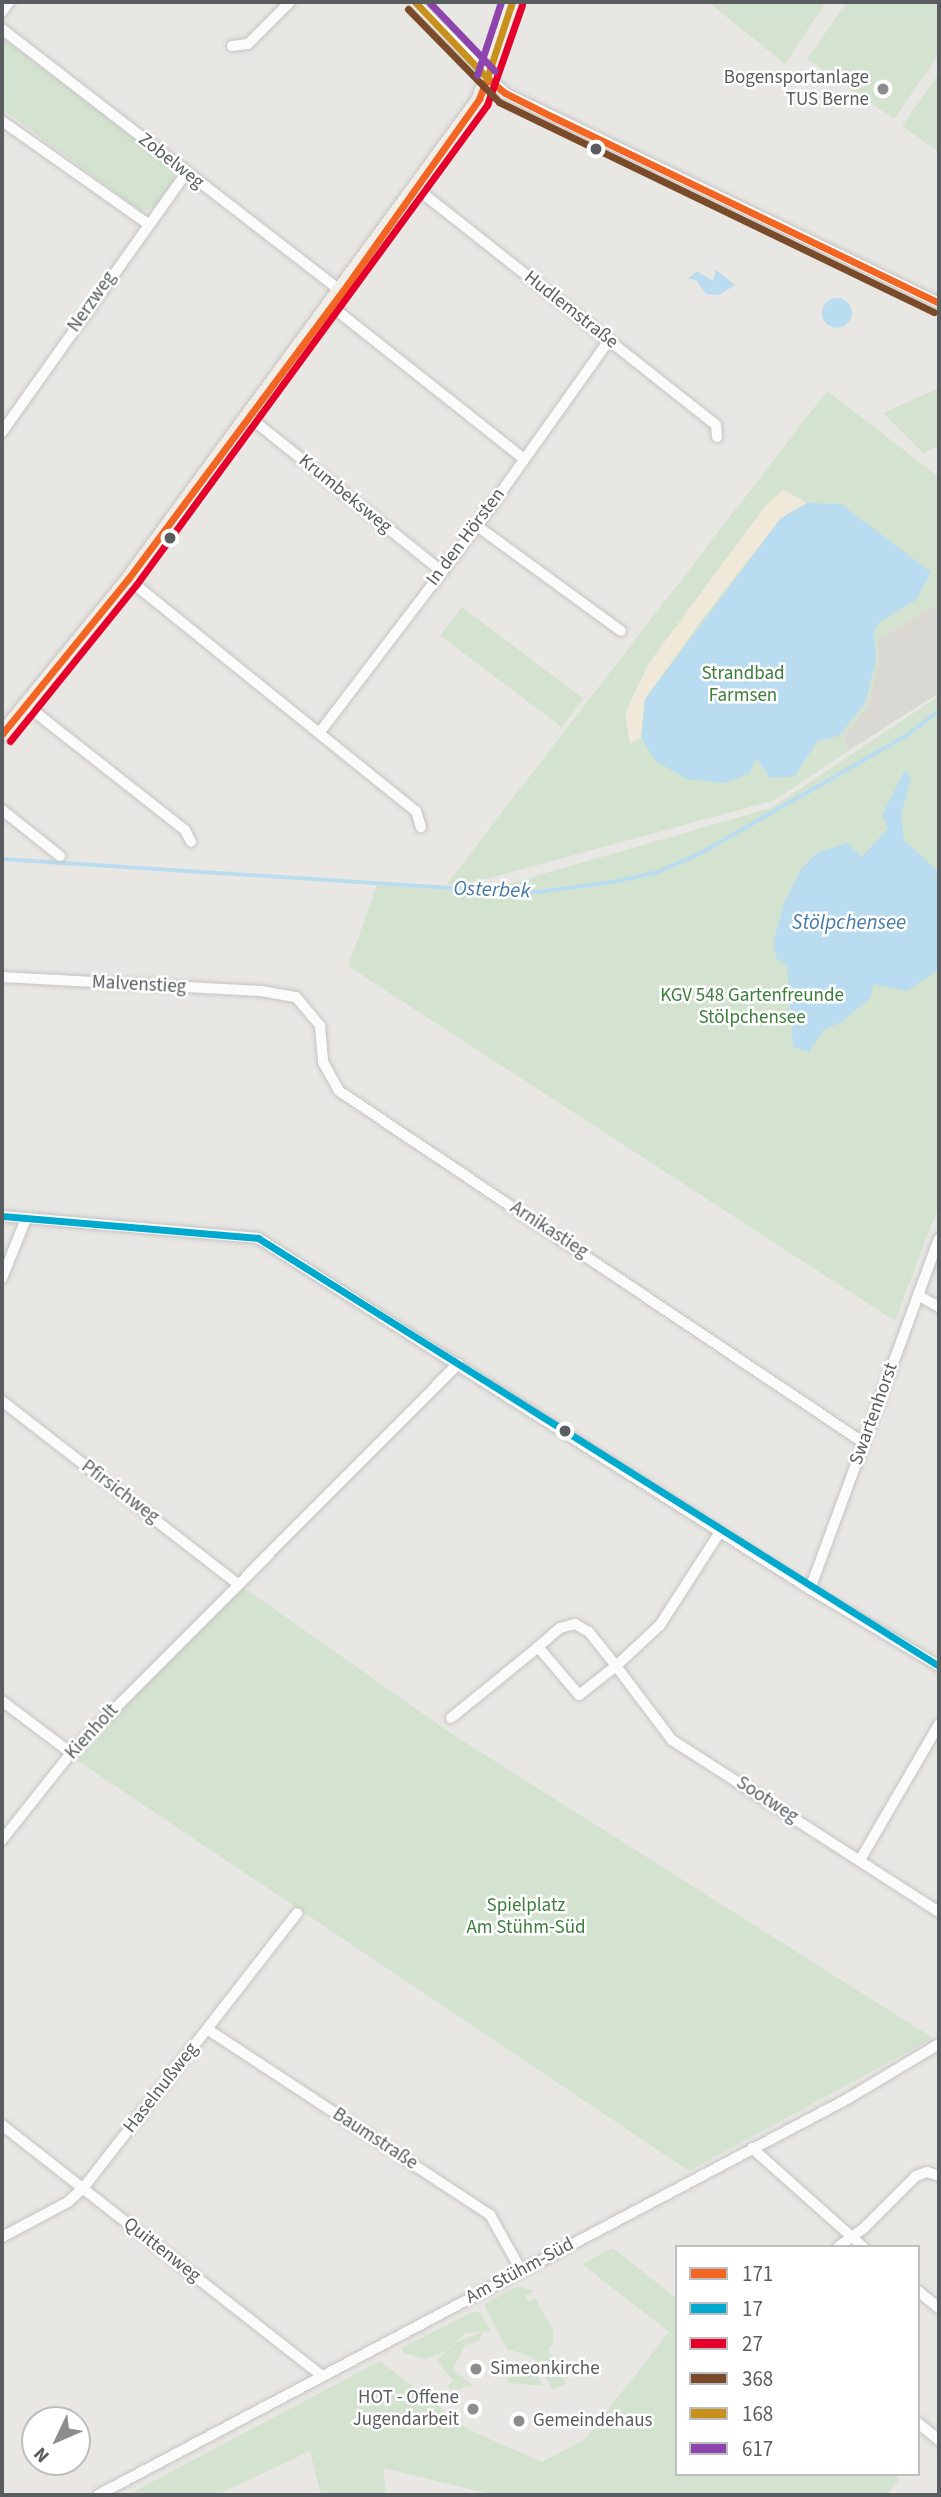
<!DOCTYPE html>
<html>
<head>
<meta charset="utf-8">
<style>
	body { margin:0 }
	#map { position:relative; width:941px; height:2497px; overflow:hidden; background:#e9e7e3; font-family:"Source Sans 3",sans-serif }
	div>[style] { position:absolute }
	.education>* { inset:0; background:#dad8d3 }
	.green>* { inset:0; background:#d3e3cf; transform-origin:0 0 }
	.sand>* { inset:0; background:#f0e9d9 }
	.water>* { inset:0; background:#badcf0 }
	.round { border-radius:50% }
	.stream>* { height:3.5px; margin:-1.75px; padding:0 1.75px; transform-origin:1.75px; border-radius:1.75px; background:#badcf0 }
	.roads { filter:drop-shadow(0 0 2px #c4c4c4) drop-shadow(0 0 2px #c4c4c4) }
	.minor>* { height:10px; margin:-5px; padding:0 5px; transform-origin:5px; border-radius:5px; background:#fcfbfb }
	.major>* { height:14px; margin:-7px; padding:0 7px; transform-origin:7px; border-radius:7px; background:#f0eee6 }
	.bus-1>* { height:7px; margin:-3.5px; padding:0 3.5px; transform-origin:3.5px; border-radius:3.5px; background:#f26522 }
	.bus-2>* { height:7px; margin:-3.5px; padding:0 3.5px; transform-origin:3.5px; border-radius:3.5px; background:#00a9ce }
	.bus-3>* { height:7px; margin:-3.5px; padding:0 3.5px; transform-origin:3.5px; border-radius:3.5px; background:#e4002b }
	.bus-4>* { height:7px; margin:-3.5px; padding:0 3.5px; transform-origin:3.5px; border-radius:3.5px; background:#7a4b2a }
	.bus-5>* { height:7px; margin:-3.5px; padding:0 3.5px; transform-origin:3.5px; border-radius:3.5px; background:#c8901d }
	.bus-6>* { height:7px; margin:-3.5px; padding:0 3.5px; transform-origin:3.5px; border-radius:3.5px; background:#8e44ad }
	.dots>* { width:19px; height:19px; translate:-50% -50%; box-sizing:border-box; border:4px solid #fff; border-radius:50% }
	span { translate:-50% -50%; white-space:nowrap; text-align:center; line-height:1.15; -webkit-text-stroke:5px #fff; paint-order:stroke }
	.poi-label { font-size:19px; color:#595d60 }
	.right { translate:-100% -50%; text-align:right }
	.left { translate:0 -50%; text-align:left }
	.street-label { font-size:19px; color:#595d60 }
	.park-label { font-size:19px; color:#3c7d3c }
	.water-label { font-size:21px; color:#467aa6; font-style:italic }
	.frame { position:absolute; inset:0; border:4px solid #595d60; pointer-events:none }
	.legend { position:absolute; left:675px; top:2245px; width:245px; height:231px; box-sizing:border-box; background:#fff; border:2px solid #bdbebf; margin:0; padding:9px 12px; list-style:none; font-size:21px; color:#595d60 }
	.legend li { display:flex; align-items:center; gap:14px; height:35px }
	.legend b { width:35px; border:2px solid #bdbebf }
	.north { position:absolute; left:21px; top:2406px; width:70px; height:70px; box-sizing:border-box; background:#fff; border:2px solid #bdbebf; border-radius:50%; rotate:226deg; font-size:19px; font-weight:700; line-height:28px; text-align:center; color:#595d60 }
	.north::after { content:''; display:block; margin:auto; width:24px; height:32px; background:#8b8d8e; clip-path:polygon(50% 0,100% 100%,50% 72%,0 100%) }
</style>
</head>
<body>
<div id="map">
	<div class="education">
		<div style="clip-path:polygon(939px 603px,939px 693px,848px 751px,844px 736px,868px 706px,878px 662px,877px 640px)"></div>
	</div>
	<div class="green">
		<div style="clip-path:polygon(708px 2px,826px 2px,785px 64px)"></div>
		<div style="clip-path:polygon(847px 2px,939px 2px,939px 54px,894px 119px,807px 59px)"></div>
		<div style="clip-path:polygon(2px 38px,172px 166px,175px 182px,155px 208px,141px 211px,2px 109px)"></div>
		<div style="clip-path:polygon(939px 73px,939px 152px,902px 126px)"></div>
		<div style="clip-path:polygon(939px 388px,939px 445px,923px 453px,883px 413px)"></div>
		<div style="clip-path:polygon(827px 391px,939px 477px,939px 603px,877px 640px,878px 662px,868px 706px,844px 736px,848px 751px,775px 800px,475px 882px,446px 885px)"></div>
		<div style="left:462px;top:607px;width:152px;height:36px;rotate:37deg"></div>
		<div style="clip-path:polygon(939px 696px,939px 1205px,895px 1321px,348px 966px,377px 885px,480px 892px,771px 808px)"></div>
		<div style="clip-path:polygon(243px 1587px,452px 1734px,933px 2038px,689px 2171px,75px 1759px)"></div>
		<div style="clip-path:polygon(613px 2248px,677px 2299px,677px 2474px,895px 2474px,900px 2478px,887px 2495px,494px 2495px,383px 2468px,386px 2495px,321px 2495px,310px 2451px,217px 2495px,127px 2495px,380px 2361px,469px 2430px,542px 2462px,584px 2440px,669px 2332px,582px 2264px)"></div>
		<div style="clip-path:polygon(518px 2286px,534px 2291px,525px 2296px,528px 2301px,535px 2298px,553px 2330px,553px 2344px,548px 2349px,566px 2384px,553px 2390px,533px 2357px,507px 2349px,486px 2309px,485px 2304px)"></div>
		<div style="clip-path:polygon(472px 2312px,480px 2312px,491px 2331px,466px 2333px,444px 2352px,425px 2359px,404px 2353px,401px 2348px)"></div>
		<div style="clip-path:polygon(483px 2332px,479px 2341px,465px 2345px,453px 2369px,473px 2386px,451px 2390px,447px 2387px,453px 2381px,436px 2360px,458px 2341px)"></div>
		<div style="clip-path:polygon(517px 2363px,532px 2369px,544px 2386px,509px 2383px,507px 2372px)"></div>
	</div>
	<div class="sand">
		<div style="clip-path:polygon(783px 490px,807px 503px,781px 518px,703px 618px,645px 699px,641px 738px,630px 744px,625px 713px,649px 663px,766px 505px)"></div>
	</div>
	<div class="water">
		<div style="clip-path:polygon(716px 270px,735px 285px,719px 295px,706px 294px,696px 280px,688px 279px,697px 271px,713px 281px)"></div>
		<div class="round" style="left:822px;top:298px;width:30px;height:30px"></div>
		<div style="clip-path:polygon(807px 503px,841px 504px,931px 572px,916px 600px,880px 622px,874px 632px,876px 661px,865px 703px,839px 736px,818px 741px,794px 777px,770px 777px,756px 759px,750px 773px,725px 783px,686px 779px,656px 761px,641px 738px,645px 699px,781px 518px)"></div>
		<div style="clip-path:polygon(905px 770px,911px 778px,901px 816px,904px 840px,939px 872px,939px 970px,907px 991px,873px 984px,871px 998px,841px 1022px,823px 1030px,809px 1052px,793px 1047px,787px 965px,777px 959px,773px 944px,784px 903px,801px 869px,818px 852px,847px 843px,862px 857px,888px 828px,882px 815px)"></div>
	</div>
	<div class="stream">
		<div style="left:2px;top:859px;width:497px;rotate:3.7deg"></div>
		<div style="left:498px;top:891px;width:40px;rotate:1.4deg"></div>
		<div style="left:538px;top:892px;width:76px;rotate:-7.6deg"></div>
		<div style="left:613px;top:882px;width:46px;rotate:-12.5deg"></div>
		<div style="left:658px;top:872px;width:47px;rotate:-23.8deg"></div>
		<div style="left:701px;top:853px;width:236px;rotate:-29.7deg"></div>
		<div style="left:906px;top:736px;width:41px;rotate:-37.1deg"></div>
	</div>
	<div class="roads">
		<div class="minor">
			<div style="left:415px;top:2px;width:128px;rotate:45.3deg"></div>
			<div style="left:505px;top:93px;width:482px;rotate:25.8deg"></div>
			<div style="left:2px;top:12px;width:12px;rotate:-55deg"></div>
			<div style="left:2px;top:29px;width:430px;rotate:37.7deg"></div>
			<div style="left:232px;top:46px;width:16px;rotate:-7deg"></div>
			<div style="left:248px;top:44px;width:59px;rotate:-45deg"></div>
			<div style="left:2px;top:121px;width:179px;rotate:35.2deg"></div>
			<div style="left:416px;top:188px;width:382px;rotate:38.3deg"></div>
			<div style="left:716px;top:425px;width:12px;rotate:85deg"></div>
			<div style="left:331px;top:306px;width:245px;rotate:38.4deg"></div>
			<div style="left:249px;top:417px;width:246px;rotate:38.7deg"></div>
			<div style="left:2px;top:432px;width:318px;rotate:-54.6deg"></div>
			<div style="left:477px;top:526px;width:178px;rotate:36.1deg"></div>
			<div style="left:128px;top:579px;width:370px;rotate:38.9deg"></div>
			<div style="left:416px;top:811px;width:17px;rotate:73deg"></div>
			<div style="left:26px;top:705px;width:202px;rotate:38.2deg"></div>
			<div style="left:185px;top:830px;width:13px;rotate:63deg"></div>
			<div style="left:320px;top:732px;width:259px;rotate:-52.7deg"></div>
			<div style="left:477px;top:526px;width:228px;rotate:-54.6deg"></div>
			<div style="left:2px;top:810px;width:74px;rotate:38.4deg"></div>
			<div style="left:2px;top:977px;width:259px;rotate:3.1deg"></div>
			<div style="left:261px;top:991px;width:36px;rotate:10deg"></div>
			<div style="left:296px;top:997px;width:38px;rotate:50deg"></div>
			<div style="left:320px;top:1026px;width:36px;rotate:85deg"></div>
			<div style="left:323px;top:1062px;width:33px;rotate:61deg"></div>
			<div style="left:339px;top:1091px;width:632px;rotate:33.84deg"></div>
			<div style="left:2px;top:1216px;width:257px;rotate:4.9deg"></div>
			<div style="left:258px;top:1238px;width:654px;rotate:32.45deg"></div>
			<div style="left:810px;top:1589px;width:150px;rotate:30.8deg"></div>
			<div style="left:2px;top:1278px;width:64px;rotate:-67.9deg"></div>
			<div style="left:918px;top:1295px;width:24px;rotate:30deg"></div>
			<div style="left:2px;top:1401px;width:297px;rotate:37.8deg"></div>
			<div style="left:720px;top:1532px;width:111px;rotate:122.8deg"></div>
			<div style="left:660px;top:1625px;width:60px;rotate:137deg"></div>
			<div style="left:616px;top:1666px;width:47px;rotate:141.9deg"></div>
			<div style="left:579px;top:1695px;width:63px;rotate:-130.5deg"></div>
			<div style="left:538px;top:1647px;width:29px;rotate:-41deg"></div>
			<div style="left:560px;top:1628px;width:16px;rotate:-15deg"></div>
			<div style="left:575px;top:1624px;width:16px;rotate:30deg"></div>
			<div style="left:589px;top:1632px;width:43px;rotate:51.5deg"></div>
			<div style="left:616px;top:1666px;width:93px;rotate:52.9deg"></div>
			<div style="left:672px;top:1740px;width:318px;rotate:32.8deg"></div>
			<div style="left:810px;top:1589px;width:373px;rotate:-69.8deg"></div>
			<div style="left:2px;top:1701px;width:86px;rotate:37deg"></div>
			<div style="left:451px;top:1718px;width:112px;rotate:-39.2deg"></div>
			<div style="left:2px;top:1840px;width:111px;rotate:-51.6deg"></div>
			<div style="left:71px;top:1753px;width:549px;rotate:-45.15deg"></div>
			<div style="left:860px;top:1860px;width:157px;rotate:-59.8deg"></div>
			<div style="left:207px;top:2029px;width:339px;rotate:33.3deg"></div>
			<div style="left:490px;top:2215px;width:63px;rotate:60.6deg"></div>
			<div style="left:2px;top:2125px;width:407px;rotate:38.1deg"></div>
			<div style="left:752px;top:2148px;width:149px;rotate:41.7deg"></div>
			<div style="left:2px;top:2237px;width:75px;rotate:-27.9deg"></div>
			<div style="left:68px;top:2202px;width:22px;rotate:-43deg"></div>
			<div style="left:84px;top:2187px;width:347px;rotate:-52.1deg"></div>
			<div style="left:838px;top:2247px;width:31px;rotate:-36deg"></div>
			<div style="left:863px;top:2229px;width:75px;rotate:-45deg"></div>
			<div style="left:916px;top:2176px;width:12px;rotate:-20deg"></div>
			<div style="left:927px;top:2172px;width:13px;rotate:18deg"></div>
			<div style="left:918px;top:2291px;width:27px;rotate:39deg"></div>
			<div style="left:918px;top:2423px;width:27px;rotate:39deg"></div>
			<div style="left:98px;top:2495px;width:849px;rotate:-27.86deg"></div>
			<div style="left:849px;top:2098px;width:105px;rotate:-31deg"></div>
		</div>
		<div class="major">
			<div style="left:2px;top:734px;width:200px;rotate:-50.9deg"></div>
			<div style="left:128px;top:579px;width:595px;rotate:-53.82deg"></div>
			<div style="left:479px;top:99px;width:102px;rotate:-71.2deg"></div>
		</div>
	</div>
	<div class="bus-1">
		<div style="left:487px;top:78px;width:23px;rotate:40deg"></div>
		<div style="left:505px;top:93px;width:56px;rotate:26.6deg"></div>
		<div style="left:555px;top:118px;width:426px;rotate:25.7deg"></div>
		<div style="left:2px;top:734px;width:200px;rotate:-50.9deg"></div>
		<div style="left:128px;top:579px;width:358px;rotate:-53.3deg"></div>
		<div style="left:342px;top:292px;width:237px;rotate:-54.6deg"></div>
		<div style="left:479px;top:99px;width:22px;rotate:-69deg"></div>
	</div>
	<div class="bus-2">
		<div style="left:2px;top:1216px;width:257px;rotate:4.9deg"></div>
		<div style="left:258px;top:1238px;width:804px;rotate:32.15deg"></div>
	</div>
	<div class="bus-3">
		<div style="left:10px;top:741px;width:201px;rotate:-51.1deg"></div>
		<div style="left:136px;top:585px;width:595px;rotate:-53.82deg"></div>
		<div style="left:487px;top:105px;width:106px;rotate:-70.7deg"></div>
	</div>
	<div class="bus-4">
		<div style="left:408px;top:9px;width:130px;rotate:45.6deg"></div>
		<div style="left:499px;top:102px;width:483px;rotate:25.8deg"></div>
	</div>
	<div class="bus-5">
		<div style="left:415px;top:2px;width:105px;rotate:46.5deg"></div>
		<div style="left:487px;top:78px;width:80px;rotate:-71.8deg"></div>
	</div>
	<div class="bus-6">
		<div style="left:429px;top:2px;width:95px;rotate:46.3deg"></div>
		<div style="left:477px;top:75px;width:77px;rotate:-71.8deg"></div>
	</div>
	<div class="dots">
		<div style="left:883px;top:89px;background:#8b8d8e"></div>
		<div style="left:596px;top:149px;background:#595d60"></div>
		<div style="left:170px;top:538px;background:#595d60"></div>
		<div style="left:565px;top:1431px;background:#595d60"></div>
		<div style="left:476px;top:2369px;background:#8b8d8e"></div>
		<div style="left:473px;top:2409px;background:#8b8d8e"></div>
		<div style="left:519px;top:2421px;background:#8b8d8e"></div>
	</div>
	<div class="poi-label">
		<span class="right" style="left:869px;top:89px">Bogensportanlage<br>TUS Berne</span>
		<span class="left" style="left:490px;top:2369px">Simeonkirche</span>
		<span class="right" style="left:459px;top:2409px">HOT - Offene<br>Jugendarbeit</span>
		<span class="left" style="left:533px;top:2421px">Gemeindehaus</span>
	</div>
	<div class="street-label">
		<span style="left:171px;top:161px;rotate:38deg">Zobelweg</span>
		<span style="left:92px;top:302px;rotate:-55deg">Nerzweg</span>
		<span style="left:571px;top:310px;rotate:38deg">Hudlemstraße</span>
		<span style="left:345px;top:494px;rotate:39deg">Krumbeksweg</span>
		<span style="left:466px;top:537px;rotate:-53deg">In den Hörsten</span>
		<span style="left:139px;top:985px;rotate:3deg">Malvenstieg</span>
		<span style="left:549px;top:1230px;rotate:33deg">Arnikastieg</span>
		<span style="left:874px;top:1414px;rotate:-70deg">Swartenhorst</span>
		<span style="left:120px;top:1492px;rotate:37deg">Pfirsichweg</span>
		<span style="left:92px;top:1732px;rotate:-47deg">Kienholt</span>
		<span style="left:767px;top:1800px;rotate:33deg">Sootweg</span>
		<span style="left:161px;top:2088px;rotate:-52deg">Haselnußweg</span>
		<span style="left:375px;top:2139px;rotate:33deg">Baumstraße</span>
		<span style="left:162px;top:2250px;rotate:38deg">Quittenweg</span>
		<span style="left:520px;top:2271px;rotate:-28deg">Am Stühm-Süd</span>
	</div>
	<div class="park-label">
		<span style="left:743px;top:685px">Strandbad<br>Farmsen</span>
		<span style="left:752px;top:1007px">KGV 548 Gartenfreunde<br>Stölpchensee</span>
		<span style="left:526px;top:1917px">Spielplatz<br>Am Stühm-Süd</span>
	</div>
	<div class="water-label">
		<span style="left:492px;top:889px;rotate:2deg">Osterbek</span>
		<span style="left:849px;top:922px">Stölpchensee</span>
	</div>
	<div class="frame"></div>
	<ul class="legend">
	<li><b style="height:9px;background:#f26522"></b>171</li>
	<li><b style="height:9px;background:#00a9ce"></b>17</li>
	<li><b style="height:9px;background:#e4002b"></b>27</li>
	<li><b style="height:9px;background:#7a4b2a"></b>368</li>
	<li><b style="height:9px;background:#c8901d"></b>168</li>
	<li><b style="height:9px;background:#8e44ad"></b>617</li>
	</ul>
	<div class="north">N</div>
</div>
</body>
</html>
